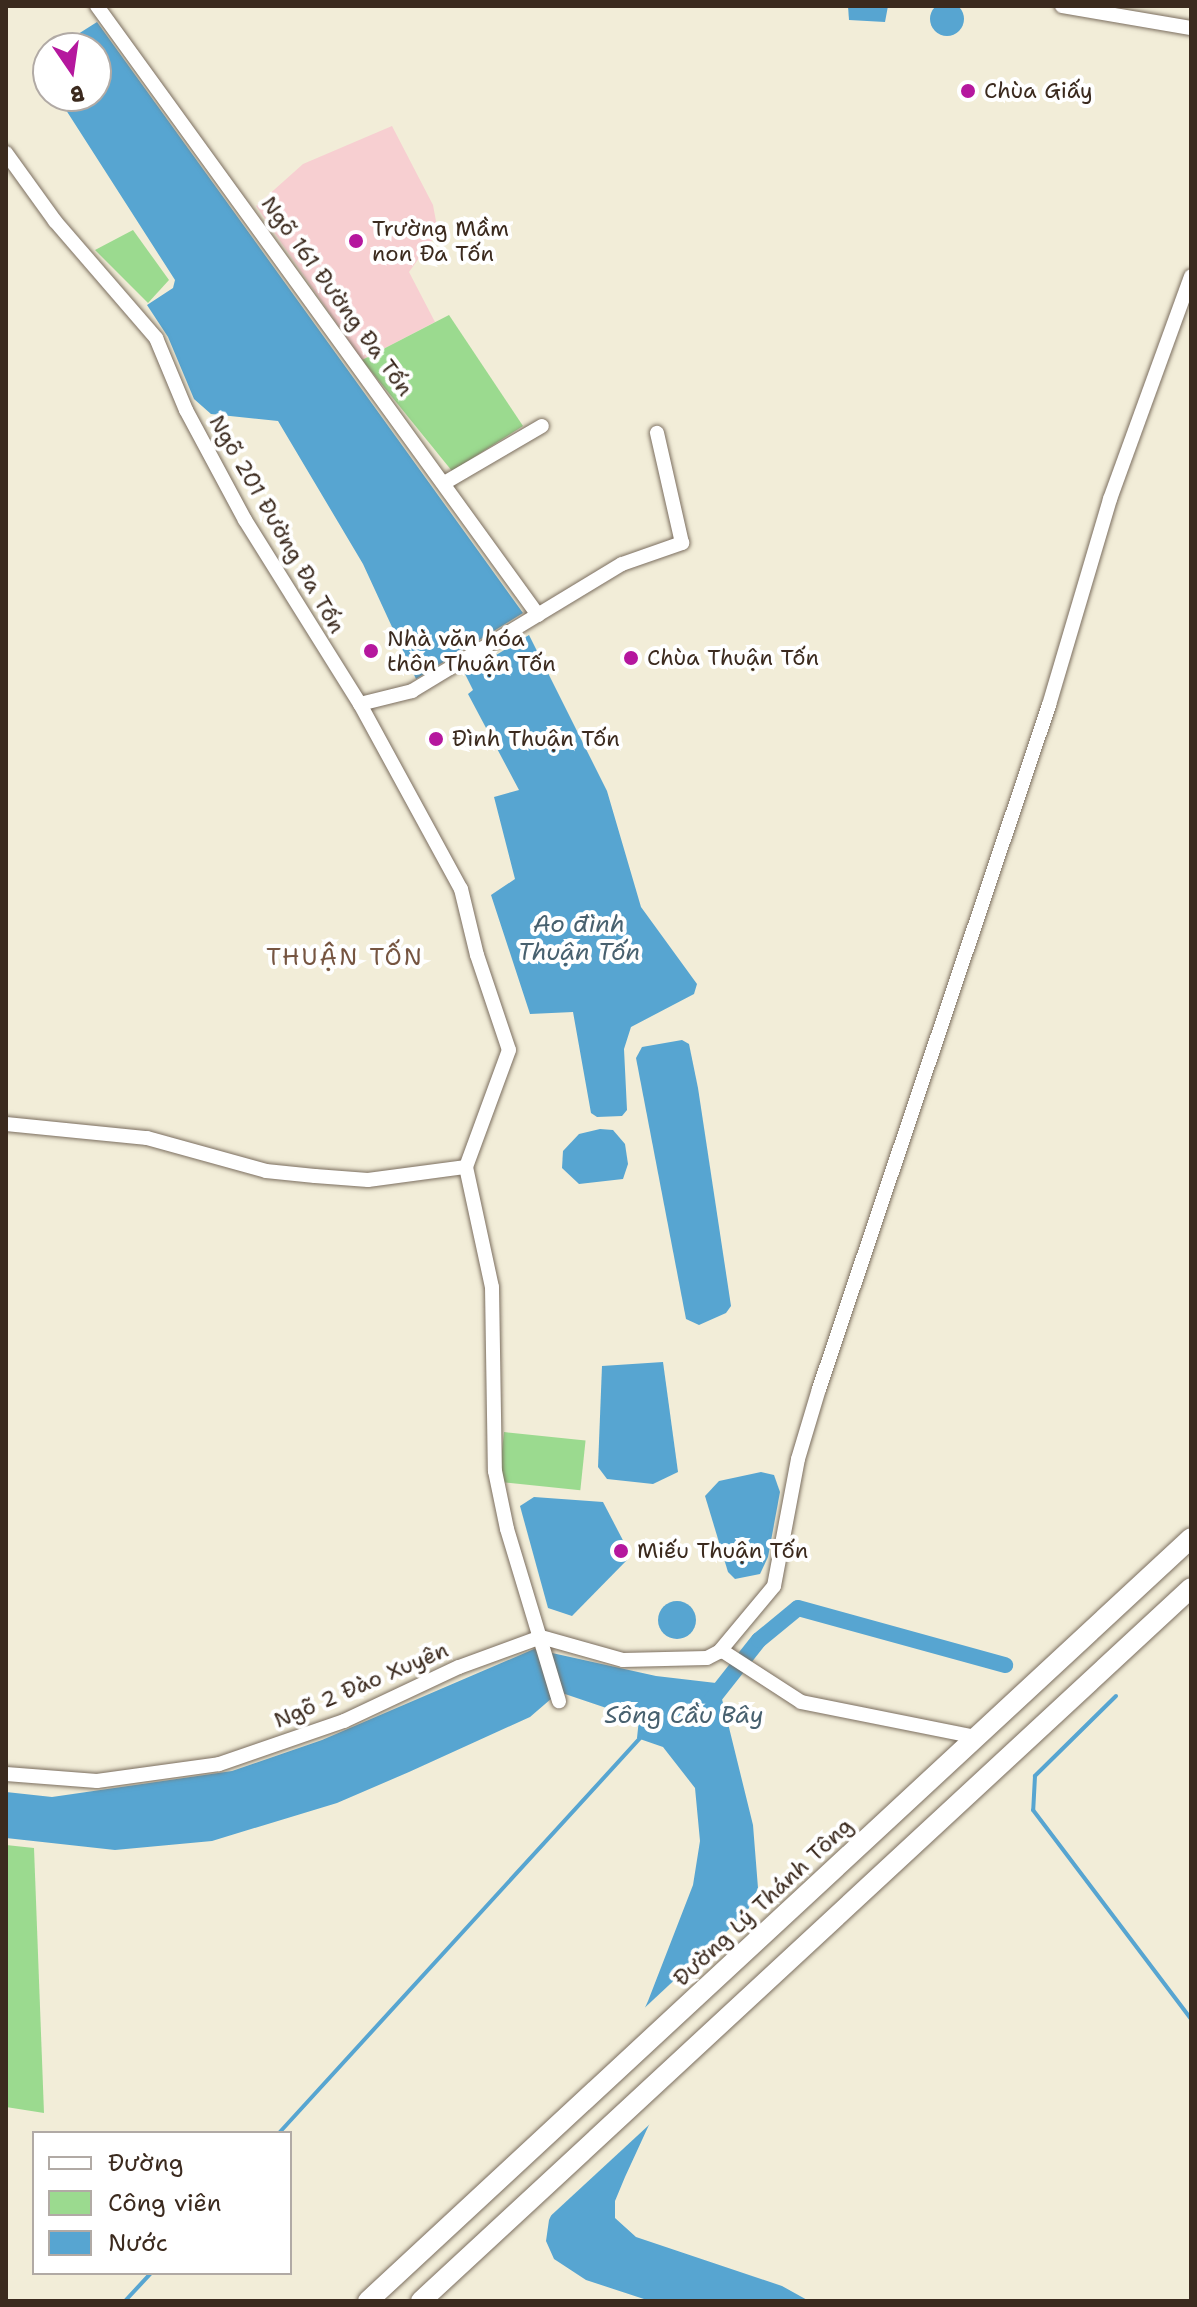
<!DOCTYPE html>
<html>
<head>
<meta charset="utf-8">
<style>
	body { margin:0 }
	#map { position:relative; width:1197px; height:2307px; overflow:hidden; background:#f2edd8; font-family:"Shantell Sans",sans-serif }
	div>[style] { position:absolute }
	.built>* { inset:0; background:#f7cfd1 }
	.green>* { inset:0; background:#9bda8f; transform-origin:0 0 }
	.water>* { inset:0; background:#57a5d1 }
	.round { border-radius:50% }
	.pier>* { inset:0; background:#f2edd8 }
	.stream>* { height:4px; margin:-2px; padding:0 2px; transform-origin:2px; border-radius:2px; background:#57a5d1 }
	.canal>* { height:16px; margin:-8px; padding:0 8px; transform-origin:8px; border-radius:8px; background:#57a5d1 }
	.roads { filter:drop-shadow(0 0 2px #7b6e5f) drop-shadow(0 0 2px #7b6e5f) }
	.street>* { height:14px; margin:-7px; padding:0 7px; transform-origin:7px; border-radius:7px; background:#fff }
	.primary>* { height:20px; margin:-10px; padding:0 10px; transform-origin:10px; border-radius:10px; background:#fff }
	.dots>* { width:22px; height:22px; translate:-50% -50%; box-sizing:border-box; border:4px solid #fff; border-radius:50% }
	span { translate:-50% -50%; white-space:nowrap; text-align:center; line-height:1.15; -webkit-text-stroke:8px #fff; paint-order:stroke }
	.poi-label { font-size:22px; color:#3b2a1e }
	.left { translate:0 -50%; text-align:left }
	.street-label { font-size:22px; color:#3b2a1e }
	.water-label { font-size:24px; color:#48616f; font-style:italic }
	.neighbourhood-label { font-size:24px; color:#765541; letter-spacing:2px }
	.frame { position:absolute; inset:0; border:8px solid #3b2a1e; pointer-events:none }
	.legend { position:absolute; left:32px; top:2131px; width:260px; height:144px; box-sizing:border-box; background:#fff; border:2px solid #b1aaa5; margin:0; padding:10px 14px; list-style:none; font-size:24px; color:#3b2a1e }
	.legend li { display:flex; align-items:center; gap:16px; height:40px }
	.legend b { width:40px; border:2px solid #b1aaa5 }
	.north { position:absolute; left:32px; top:32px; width:80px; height:80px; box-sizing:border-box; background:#fff; border:2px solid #b1aaa5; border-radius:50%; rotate:167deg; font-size:22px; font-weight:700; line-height:32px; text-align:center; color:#3b2a1e }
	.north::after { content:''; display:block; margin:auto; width:28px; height:36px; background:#b5179e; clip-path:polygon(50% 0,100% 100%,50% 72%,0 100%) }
</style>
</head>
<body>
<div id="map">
	<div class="built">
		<div style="clip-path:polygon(392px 126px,433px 205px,438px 232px,409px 272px,435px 322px,362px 360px,256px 206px,303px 164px)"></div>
	</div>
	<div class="green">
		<div style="clip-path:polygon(133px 230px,169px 280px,148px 303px,95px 250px)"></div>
		<div style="clip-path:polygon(449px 315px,523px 426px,452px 471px,362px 360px)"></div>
		<div style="left:504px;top:1432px;width:82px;height:50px;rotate:6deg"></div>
		<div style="clip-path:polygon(6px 1845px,34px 1848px,44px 2113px,6px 2107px)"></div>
	</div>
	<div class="water">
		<div class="round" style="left:930px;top:2px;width:34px;height:34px"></div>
		<div style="clip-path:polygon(848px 6px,888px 6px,885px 22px,849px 20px)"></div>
		<div style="clip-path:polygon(97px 22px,523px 613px,416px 679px,363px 564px,278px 421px,211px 414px,194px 399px,168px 337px,147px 305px,173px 288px,175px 280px,57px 96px,96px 96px,96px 48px,56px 48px)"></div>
		<div style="clip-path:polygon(529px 635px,607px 791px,641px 907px,697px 984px,694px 994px,631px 1027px,624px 1049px,627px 1110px,622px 1116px,597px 1117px,591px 1113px,573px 1012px,530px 1014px,491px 895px,515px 879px,494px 797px,519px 790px,468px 694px,473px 690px,465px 674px)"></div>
		<div style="clip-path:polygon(682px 1040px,689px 1044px,698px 1088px,731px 1306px,726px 1313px,699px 1325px,686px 1319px,636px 1058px,642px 1047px)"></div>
		<div style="clip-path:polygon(600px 1129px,613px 1130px,625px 1144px,628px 1164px,623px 1179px,579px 1184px,562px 1168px,563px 1151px,579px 1134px)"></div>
		<div style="clip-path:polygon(663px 1362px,678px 1472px,653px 1484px,607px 1479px,598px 1467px,602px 1366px)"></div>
		<div style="clip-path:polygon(761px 1472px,774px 1475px,780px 1492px,768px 1557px,760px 1574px,735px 1579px,728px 1572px,705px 1496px,719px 1481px)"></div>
		<div style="clip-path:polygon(534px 1497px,603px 1502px,628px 1550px,627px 1560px,572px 1616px,548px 1608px,520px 1506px)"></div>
		<div class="round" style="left:658px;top:1601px;width:38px;height:38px"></div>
		<div style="clip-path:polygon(534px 1649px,656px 1676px,716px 1683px,721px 1695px,753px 1825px,758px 1888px,625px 2177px,615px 2201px,615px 2218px,636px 2237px,782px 2286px,809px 2301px,650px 2301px,586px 2280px,554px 2259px,546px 2241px,549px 2220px,648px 2001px,693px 1885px,700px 1841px,695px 1788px,663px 1747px,637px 1738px,639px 1719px,559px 1692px,530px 1717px,409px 1772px,337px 1803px,212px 1841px,115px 1850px,6px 1838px,6px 1792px,52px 1797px,232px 1771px,322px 1740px)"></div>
	</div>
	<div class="pier">
		<div style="clip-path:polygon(757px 1903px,663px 2112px,544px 2222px,638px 2014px)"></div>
	</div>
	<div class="stream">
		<div style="left:1116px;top:1696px;width:114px;rotate:135.4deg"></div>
		<div style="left:1035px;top:1776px;width:34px;rotate:93deg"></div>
		<div style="left:1033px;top:1810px;width:262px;rotate:52.9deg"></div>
		<div style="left:279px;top:2133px;width:538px;rotate:-47.56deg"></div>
		<div style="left:125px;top:2301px;width:38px;rotate:-47deg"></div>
	</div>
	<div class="canal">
		<div style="left:706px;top:1707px;width:85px;rotate:-51.7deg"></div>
		<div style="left:759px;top:1640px;width:50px;rotate:-39.4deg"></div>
		<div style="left:798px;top:1608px;width:215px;rotate:15.4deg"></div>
	</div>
	<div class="roads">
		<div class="street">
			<div style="left:97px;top:6px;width:752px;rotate:54.09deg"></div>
			<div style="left:1062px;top:6px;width:131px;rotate:9.7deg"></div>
			<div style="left:6px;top:153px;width:84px;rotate:54.2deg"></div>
			<div style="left:55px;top:221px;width:155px;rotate:49.2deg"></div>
			<div style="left:156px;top:338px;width:78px;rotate:67.4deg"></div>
			<div style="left:186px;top:410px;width:125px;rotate:61.8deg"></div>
			<div style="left:245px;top:520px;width:217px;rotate:58deg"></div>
			<div style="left:360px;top:704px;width:211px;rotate:61.4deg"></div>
			<div style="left:461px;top:889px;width:68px;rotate:76.4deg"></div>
			<div style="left:477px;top:955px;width:100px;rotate:71.4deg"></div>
			<div style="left:509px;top:1050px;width:125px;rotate:110.2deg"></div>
			<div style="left:466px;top:1167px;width:123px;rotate:77.8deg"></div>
			<div style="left:492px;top:1287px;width:184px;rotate:89.1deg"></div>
			<div style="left:495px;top:1471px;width:59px;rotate:78.3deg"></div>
			<div style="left:507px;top:1529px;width:180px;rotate:73.2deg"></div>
			<div style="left:446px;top:482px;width:111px;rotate:-30.3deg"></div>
			<div style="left:360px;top:704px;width:54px;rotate:-14deg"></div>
			<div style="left:412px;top:691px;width:245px;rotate:-31.2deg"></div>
			<div style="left:622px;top:564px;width:64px;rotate:-19.3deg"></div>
			<div style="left:682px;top:543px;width:113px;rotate:-102.8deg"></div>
			<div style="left:6px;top:1124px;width:142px;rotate:5.7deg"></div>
			<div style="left:147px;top:1138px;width:123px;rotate:15.5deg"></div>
			<div style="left:266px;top:1171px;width:49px;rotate:5.8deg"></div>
			<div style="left:315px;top:1176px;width:53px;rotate:4.3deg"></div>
			<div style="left:368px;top:1180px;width:99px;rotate:-7.6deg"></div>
			<div style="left:541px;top:1637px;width:85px;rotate:15.7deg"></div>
			<div style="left:623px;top:1660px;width:84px;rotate:-1.4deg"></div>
			<div style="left:707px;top:1658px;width:13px;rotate:-27deg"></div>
			<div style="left:719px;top:1652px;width:86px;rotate:-50.2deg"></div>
			<div style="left:774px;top:1586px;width:129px;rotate:-79.3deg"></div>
			<div style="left:798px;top:1459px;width:73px;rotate:-73.3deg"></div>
			<div style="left:819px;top:1389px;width:722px;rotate:-71.41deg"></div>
			<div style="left:1049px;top:705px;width:215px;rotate:-73.5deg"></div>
			<div style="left:1110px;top:499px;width:237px;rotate:-70deg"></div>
			<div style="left:721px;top:1650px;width:95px;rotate:33deg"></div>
			<div style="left:801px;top:1702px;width:178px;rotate:11.3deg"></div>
			<div style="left:6px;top:1774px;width:91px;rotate:4.4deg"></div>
			<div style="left:97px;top:1781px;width:123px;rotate:-7.9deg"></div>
			<div style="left:219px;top:1764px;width:132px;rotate:-19deg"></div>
			<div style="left:344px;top:1721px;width:127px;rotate:-25.2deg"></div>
			<div style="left:459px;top:1667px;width:87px;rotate:-20.1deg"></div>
		</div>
		<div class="primary">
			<div style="left:368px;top:2301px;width:1122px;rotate:-42.83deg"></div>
			<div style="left:421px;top:2301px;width:1049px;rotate:-42.8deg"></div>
		</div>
	</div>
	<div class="dots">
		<div style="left:968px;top:91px;background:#b5179e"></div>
		<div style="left:356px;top:241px;background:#b5179e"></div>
		<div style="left:371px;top:651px;background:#b5179e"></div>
		<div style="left:631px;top:658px;background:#b5179e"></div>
		<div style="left:436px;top:739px;background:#b5179e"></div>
		<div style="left:621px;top:1551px;background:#b5179e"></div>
	</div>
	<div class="poi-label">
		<span class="left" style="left:984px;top:91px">Chùa Giấy</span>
		<span class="left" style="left:372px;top:241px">Trường Mầm<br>non Đa Tốn</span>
		<span class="left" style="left:387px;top:651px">Nhà văn hóa<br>thôn Thuận Tốn</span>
		<span class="left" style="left:647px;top:658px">Chùa Thuận Tốn</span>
		<span class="left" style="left:452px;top:739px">Đình Thuận Tốn</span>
		<span class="left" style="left:637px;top:1551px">Miếu Thuận Tốn</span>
	</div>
	<div class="street-label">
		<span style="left:337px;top:296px;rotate:54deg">Ngõ 161 Đường Đa Tốn</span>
		<span style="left:277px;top:524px;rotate:60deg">Ngõ 201 Đường Đa Tốn</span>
		<span style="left:361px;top:1685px;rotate:-23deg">Ngõ 2 Đào Xuyên</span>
		<span style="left:763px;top:1902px;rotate:-43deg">Đường Lý Thánh Tông</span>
	</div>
	<div class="water-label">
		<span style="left:579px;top:939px">Ao đình<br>Thuận Tốn</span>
		<span style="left:684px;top:1716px">Sông Cầu Bây</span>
	</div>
	<div class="neighbourhood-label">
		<span style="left:345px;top:958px">THUẬN TỐN</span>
	</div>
	<div class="frame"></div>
	<ul class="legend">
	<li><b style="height:10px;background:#fff"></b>Đường</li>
	<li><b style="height:22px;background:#9bda8f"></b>Công viên</li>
	<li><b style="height:22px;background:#57a5d1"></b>Nước</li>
	</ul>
	<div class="north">B</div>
</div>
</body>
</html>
